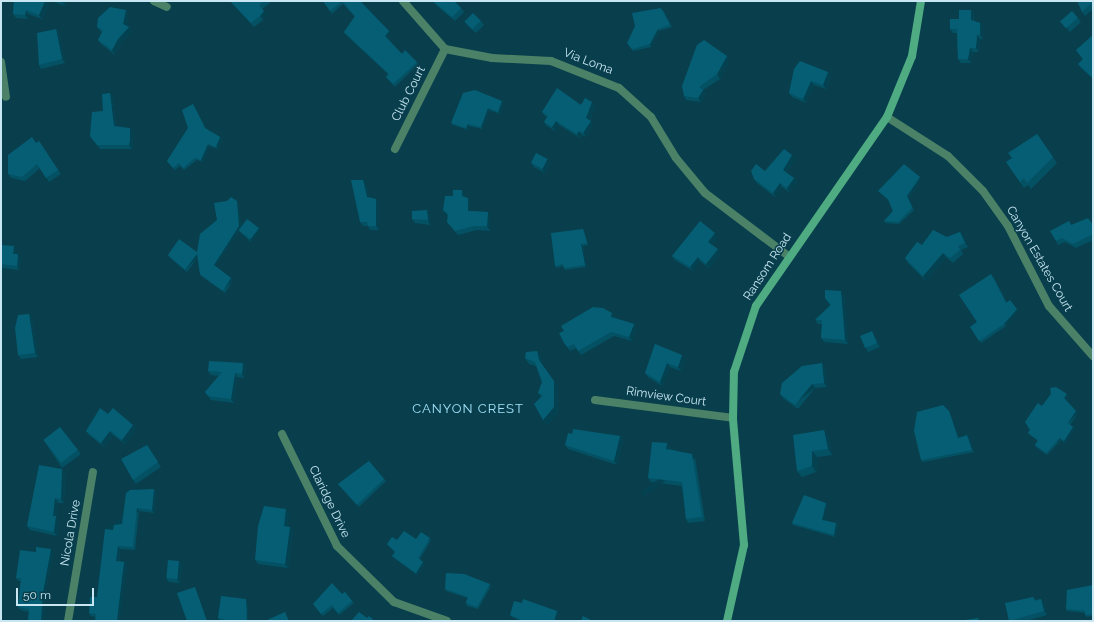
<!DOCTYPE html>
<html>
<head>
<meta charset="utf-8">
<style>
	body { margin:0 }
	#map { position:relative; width:1094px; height:622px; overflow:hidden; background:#093f4d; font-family:Raleway,sans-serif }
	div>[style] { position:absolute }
	.street>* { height:8px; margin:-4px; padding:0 4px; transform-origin:4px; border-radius:4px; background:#4b8267 }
	.secondary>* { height:8px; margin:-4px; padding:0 4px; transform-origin:4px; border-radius:4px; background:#4fab81 }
	.wall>* { inset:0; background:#045164 }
	.shaded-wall>* { inset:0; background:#044251; transform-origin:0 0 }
	.building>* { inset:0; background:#055e74; transform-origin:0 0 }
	span { translate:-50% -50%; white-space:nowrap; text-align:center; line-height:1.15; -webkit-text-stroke:3px #093f4d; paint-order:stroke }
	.street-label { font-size:12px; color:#c8e7f2 }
	.neighbourhood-label { font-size:13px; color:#a1e2f9; letter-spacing:1px }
	.frame { position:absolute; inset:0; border:2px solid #c8e7f2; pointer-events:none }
	.scale { position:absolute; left:16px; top:588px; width:78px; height:18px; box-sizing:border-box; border:2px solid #c8e7f2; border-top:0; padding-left:5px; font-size:12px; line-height:14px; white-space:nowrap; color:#c8e7f2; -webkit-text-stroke:3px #093f4d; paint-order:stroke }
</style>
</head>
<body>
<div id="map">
	<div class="street">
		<div style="left:154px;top:1px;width:14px;rotate:25deg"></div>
		<div style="left:403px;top:1px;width:64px;rotate:48.8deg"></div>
		<div style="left:445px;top:49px;width:48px;rotate:10.8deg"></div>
		<div style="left:492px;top:58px;width:59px;rotate:2.9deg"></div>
		<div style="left:551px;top:61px;width:73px;rotate:21.7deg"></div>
		<div style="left:619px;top:88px;width:43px;rotate:42.2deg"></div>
		<div style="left:651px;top:117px;width:48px;rotate:58.6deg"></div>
		<div style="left:676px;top:158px;width:45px;rotate:50.4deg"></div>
		<div style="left:705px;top:193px;width:103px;rotate:37.1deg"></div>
		<div style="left:1px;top:62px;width:35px;rotate:82deg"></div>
		<div style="left:887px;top:117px;width:72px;rotate:32.6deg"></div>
		<div style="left:948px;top:156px;width:49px;rotate:45deg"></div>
		<div style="left:983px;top:191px;width:43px;rotate:54.5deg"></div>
		<div style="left:1008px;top:226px;width:90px;rotate:62.9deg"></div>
		<div style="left:1049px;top:306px;width:67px;rotate:48.7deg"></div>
		<div style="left:395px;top:149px;width:112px;rotate:-63.4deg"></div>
		<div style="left:595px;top:400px;width:139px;rotate:7.4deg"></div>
		<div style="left:282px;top:434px;width:125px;rotate:63.8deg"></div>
		<div style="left:337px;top:546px;width:80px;rotate:44.5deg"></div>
		<div style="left:394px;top:602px;width:56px;rotate:19.7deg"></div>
		<div style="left:68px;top:621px;width:151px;rotate:-80.5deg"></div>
	</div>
	<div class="secondary">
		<div style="left:727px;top:621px;width:78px;rotate:-77.4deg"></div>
		<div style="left:744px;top:545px;width:127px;rotate:-95deg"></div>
		<div style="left:733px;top:418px;width:46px;rotate:-88.8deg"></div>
		<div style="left:734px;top:372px;width:70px;rotate:-71.6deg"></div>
		<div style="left:756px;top:306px;width:230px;rotate:-55.3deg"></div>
		<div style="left:887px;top:117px;width:66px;rotate:-67.7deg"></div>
		<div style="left:912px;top:56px;width:56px;rotate:-80.7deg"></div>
	</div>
	<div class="wall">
		<div style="clip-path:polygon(14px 1px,50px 1px,42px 19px,28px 14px,28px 19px,16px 18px,13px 14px)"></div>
		<div style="clip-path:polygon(51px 1px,67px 1px,65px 6px)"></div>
		<div style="clip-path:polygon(230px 1px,269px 1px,270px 3px,262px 9px,266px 15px,263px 20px,254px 27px)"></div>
		<div style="clip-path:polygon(323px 1px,360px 1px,389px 31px,390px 33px,387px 38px,402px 54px,417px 62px,418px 64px,395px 87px,386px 77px,388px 74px,345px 34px,344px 32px,355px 17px,343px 4px,332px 14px)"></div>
		<div style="clip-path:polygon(432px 1px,454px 1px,461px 8px,464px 12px,455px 21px,437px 6px)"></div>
		<div style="clip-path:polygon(1093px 1px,1093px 9px,1085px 16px,1082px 12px)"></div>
		<div style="clip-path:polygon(663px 10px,672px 27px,659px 31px,651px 47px,633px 51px,627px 43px)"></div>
		<div style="clip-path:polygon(971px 10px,974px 14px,974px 21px,980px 23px,983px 27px,983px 39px,980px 39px,979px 52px,973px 52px,971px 63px,961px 63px,958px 59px,957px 33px,953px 33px,950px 29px,959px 19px)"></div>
		<div style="clip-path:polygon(129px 14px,126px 25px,129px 27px,132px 31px,121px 43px,115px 55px,101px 44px,98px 40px,102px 32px,100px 31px,97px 27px)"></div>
		<div style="clip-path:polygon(1078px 18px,1081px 22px,1070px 32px,1061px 22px)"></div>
		<div style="clip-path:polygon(464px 21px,481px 21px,484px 25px,476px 33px,467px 25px)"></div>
		<div style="clip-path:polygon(56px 29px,59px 33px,65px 63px,41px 69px,39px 65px)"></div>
		<div style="clip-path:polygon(1093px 35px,1093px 79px,1081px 68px,1078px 64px,1083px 60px,1076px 50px)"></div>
		<div style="clip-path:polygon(727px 56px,729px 60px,720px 79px,703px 90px,706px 94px,701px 102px,686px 100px,684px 96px)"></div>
		<div style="clip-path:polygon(828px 72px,831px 76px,826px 89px,814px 85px,806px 103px,792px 97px,789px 93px)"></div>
		<div style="clip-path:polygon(110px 93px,113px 98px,116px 127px,133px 132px,133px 144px,132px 149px,100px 149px,90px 136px,103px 111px)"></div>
		<div style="clip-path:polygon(502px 101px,503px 103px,500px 114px,489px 110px,482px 129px,469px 126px,468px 130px,453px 125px,451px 123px)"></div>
		<div style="clip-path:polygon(592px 102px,595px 106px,590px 121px,593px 125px,586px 137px,582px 135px,580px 138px,559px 125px,555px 131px,547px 126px,544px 122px,547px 117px,545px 116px,542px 112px)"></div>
		<div style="clip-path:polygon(193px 104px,206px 129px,220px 137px,222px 139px,218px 149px,209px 146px,203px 162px,197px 160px,184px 170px,180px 166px,175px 170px,167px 161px,188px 128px)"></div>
		<div style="clip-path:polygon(1037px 134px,1057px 163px,1031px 189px,1028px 185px,1024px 188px,1006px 162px,1012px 158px)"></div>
		<div style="clip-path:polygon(39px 141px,61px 174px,49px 182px,40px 168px,25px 181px,11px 178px,8px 174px,36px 143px)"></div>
		<div style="clip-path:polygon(795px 159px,786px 173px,794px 178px,797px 182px,789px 192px,782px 187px,775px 197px,757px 183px,754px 179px,765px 171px)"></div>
		<div style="clip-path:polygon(531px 163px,550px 163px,545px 173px,534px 167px)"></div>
		<div style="clip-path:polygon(921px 179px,909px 198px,914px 210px,899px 224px,885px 223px,884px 221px,893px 211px,888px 200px,878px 191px)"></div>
		<div style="clip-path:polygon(363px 180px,366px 185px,369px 197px,376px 199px,379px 203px,379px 230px,370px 230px,368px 226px,363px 226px,360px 222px)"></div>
		<div style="clip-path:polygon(465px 194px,465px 197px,470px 202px,470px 211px,488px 212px,490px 216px,490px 231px,477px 230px,458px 235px,447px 222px,448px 216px,443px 210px,453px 196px)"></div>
		<div style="clip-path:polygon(237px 201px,238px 203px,241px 228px,215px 266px,231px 278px,233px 280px,225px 293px,201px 276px,200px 274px,198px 257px,187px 272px,169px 257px,168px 255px,197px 252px,217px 220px)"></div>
		<div style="clip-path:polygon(430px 214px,430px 225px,415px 223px,412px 219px)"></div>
		<div style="clip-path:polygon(1069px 221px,1071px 225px,1093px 225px,1093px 240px,1076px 248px,1065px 242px,1058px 245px,1056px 241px)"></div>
		<div style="clip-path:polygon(583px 229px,584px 231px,588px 245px,583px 246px,586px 267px,565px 270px,563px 266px,557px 268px,555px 266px)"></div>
		<div style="clip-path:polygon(260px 230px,251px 242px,241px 233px,239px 231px)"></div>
		<div style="clip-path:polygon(960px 232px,963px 236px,968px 247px,961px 250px,963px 254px,953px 263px,946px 257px,926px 281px,908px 263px,905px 258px,922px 245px,947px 237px)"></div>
		<div style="clip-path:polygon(718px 237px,712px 245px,720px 253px,709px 268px,700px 261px,693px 271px,675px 260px,672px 256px)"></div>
		<div style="clip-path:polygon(1px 245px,16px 250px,16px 254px,21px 258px,19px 270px,3px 268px,1px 286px)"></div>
		<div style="clip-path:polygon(993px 276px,1007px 303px,1018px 311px,1006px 326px,981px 343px,970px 327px,977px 322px)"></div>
		<div style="clip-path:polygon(844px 295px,848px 344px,824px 342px,821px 338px,822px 324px,818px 324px,815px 320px,830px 305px,825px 298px)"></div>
		<div style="clip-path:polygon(29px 314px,32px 318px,38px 357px,21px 359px,18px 355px)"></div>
		<div style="clip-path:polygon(615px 317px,615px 318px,634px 324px,636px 328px,632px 341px,614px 336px,581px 355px,576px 348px,570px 351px,563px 341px)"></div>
		<div style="clip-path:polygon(874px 335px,880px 347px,868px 352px,866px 348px)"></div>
		<div style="clip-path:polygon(655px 344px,685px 359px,681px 371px,670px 367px,662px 386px,648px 377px,645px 373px)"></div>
		<div style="clip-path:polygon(537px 351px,541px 356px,542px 366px,557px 386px,558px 412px,547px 425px,543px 420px,541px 397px,538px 393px,542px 382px,536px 366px,529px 364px,525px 358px)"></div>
		<div style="clip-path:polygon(243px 363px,246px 367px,244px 378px,237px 377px,234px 403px,211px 400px,205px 392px,219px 376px,211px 375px,208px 371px)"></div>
		<div style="clip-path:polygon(822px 363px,825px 368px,827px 387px,815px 388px,798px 409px,783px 398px,780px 394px)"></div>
		<div style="clip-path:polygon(1051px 394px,1068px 396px,1066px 400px,1078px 413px,1070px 425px,1073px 427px,1075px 429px,1065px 443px,1061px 440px,1047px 455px,1036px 447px,1035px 445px,1038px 441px,1030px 435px,1028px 433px,1042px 406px)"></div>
		<div style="clip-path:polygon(949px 411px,950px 413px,959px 438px,969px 437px,974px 452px,923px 462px,921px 460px)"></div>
		<div style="clip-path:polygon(108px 414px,133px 425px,136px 429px,125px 444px,113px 435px,104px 447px,89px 435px,86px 431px)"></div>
		<div style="clip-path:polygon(824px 430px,828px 436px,832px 455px,817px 457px,816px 472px,802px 477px,797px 471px)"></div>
		<div style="clip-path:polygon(572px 434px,620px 436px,623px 440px,617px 465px,568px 449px,565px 445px)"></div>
		<div style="clip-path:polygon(43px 439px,78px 450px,81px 454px,62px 468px)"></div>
		<div style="clip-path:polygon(667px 443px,670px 447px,670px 449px,695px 458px,705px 521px,688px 523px,686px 519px,682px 486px,651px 482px,648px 478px)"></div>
		<div style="clip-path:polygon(147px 445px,161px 467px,136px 484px,133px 480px)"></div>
		<div style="clip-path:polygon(369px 461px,386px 481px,359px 507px,338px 484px)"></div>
		<div style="clip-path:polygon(62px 469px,65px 473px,64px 503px,58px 503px,56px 517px,59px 520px,57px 536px,30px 530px,27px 526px)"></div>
		<div style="clip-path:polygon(154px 489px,156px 493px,154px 513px,139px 511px,135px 550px,120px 549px,119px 561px,124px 562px,127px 565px,96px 617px,91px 616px,89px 613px,97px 597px,113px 530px,122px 524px)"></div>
		<div style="clip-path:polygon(826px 503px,827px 505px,824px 520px,836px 523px,838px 525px,835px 537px,793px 525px,792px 523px)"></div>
		<div style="clip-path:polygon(289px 513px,287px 527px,290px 527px,293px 531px,288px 568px,258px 564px,255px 560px)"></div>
		<div style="clip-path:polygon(430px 538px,431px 540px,420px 559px,425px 564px,417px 575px,394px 558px,392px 556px,395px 552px,387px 544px,397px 540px)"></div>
		<div style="clip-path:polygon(36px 552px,53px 552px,45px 594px,29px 612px,20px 610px,18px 607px,21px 581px,18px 581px,16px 578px)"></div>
		<div style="clip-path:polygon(179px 561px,182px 565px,180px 583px,169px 582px,166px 578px)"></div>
		<div style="clip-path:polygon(490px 584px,491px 586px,478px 609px,467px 606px,466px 603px,467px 598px,446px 591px,445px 589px)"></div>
		<div style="clip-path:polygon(1093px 585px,1093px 616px,1087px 617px,1085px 615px,1085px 613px,1067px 611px,1066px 609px)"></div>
		<div style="clip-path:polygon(345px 592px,354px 603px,339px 615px,333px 608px,323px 616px,313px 604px,342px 594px)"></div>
		<div style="clip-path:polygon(1033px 597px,1036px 600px,1041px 599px,1044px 603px,1047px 615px,1026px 621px,1010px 621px)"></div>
		<div style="clip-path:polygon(247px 601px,248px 621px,223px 621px,220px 620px,218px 618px)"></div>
		<div style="clip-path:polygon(522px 603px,557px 611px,558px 613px,556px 621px,521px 621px,512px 617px,510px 615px)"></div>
	</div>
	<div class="shaded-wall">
		<div style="clip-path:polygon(45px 1px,50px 1px,42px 19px,39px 15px)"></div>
		<div style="clip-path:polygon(63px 1px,67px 1px,65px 6px,62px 2px)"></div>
		<div style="clip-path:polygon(26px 10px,28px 14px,28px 19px,25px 15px)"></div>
		<div style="clip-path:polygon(126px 10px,129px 14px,126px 28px,123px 24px)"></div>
		<div style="clip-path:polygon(971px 10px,974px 14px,973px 24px,971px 20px)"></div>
		<div style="clip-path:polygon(264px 11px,266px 15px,263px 20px,260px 16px)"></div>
		<div style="clip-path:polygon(980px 23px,983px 27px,983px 39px,980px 35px)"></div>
		<div style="clip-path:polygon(129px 27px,132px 31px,121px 43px,115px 55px,112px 50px,118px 39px)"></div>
		<div style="clip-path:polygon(56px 29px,59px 33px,65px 63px,62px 59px)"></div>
		<div style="clip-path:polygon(658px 29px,659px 31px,651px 47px,650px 44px)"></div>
		<div style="clip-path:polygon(389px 31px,390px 33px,387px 39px,385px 36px)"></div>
		<div style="clip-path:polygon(977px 35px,980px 39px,979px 52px,976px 48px)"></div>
		<div style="clip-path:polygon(970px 48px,973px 52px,971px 63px,968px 59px)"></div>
		<div style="clip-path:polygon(727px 56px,729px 60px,720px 79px,717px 74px)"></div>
		<div style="clip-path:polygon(828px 72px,831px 76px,826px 89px,823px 85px)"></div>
		<div style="clip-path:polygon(811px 81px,814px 85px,806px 103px,803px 99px)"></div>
		<div style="clip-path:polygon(703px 90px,706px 94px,701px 102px,698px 98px)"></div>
		<div style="clip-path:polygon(110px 93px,113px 98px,116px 130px,114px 126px)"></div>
		<div style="clip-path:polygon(502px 101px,503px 103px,500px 114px,498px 112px)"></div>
		<div style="clip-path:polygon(592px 102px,595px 106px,589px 122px,586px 118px)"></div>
		<div style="clip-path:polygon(488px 108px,489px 110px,482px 129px,481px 127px)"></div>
		<div style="clip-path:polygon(556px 121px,559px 125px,555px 131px,552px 127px)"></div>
		<div style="clip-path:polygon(591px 121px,593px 125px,586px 137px,583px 133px)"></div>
		<div style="clip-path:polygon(468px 124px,469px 126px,468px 130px,466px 128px)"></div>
		<div style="clip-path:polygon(130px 128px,133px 132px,133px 144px,132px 149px,129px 145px)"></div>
		<div style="clip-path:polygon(579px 131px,582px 135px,580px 138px,577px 134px)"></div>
		<div style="clip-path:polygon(220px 137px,222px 139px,218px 149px,216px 147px)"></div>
		<div style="clip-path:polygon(208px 144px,209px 146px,203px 162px,201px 160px)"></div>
		<div style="clip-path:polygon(792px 155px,795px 159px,786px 174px,783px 170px)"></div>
		<div style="clip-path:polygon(548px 159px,550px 163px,545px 173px,542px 169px)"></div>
		<div style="clip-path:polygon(920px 177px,921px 179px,909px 198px,914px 210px,907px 196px)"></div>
		<div style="clip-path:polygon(794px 178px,797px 182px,789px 192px,787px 188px)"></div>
		<div style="clip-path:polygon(363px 180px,366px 185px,370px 201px,367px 197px)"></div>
		<div style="clip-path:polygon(780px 183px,782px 187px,775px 197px,773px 193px)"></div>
		<div style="clip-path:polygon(462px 190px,465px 194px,465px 200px,462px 196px)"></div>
		<div style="clip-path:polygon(468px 198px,470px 202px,470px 215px,468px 211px)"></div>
		<div style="clip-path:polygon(376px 199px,379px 203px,379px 230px,376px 226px)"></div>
		<div style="clip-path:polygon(237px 201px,238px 203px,241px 228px,215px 267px,214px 265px)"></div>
		<div style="clip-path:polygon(427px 210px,430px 214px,430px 225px,428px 220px)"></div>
		<div style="clip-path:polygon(488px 212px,490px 216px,490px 231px,487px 226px)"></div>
		<div style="clip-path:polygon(259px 228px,260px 230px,251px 242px,250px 239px)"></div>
		<div style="clip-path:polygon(960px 232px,963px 236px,968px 247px,965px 243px)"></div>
		<div style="clip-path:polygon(715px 233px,718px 237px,711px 246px,708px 242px)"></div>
		<div style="clip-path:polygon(581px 244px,583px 246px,586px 267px,585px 265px)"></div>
		<div style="clip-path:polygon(14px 246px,16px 250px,16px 258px,13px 254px)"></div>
		<div style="clip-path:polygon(718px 249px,720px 253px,709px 268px,706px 264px)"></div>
		<div style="clip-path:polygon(943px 253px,946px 257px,926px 281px,923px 276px)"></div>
		<div style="clip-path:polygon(18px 254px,21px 258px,19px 270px,17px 266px)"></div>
		<div style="left:197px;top:254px;width:3px;height:20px;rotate:45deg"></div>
		<div style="clip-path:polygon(698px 257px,700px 261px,693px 271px,690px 267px)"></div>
		<div style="clip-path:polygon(1px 266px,3px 268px,1px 286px)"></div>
		<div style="left:231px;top:278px;width:3px;height:15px;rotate:45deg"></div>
		<div style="clip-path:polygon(841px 291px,844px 295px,848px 344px,845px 340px)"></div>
		<div style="clip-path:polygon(1017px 309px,1018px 311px,1006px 326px,1004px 324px)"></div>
		<div style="clip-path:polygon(612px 313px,615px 317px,614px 321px,611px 317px)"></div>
		<div style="clip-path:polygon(29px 314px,32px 318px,38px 357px,35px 353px)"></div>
		<div style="clip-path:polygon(634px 324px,636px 328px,632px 341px,629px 337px)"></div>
		<div style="clip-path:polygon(872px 331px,880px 347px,877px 343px)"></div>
		<div style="clip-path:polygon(537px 351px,541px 356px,543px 366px,539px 360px)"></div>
		<div style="clip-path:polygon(682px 355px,685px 359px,681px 371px,678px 367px)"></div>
		<div style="clip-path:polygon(243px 363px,246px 367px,244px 378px,242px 374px)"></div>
		<div style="clip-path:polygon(667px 363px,670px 367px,662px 386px,660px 382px)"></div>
		<div style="clip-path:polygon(822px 363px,825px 368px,827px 387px,824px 383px)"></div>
		<div style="clip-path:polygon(235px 373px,237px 377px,234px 403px,231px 399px)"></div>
		<div style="clip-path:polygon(554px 381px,557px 386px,558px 412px,547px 425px,543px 420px)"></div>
		<div style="left:812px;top:384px;width:5px;height:27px;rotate:53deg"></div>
		<div style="clip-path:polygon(1067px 394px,1068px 396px,1066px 400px,1064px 398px)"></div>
		<div style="clip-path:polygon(949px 411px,950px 413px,960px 440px,958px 438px)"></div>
		<div style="left:1076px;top:411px;width:3px;height:14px;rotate:45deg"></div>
		<div style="clip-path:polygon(133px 425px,136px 429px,125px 444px,122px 440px)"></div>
		<div style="clip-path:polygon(1073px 427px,1075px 429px,1065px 443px,1064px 441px)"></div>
		<div style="clip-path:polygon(824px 430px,828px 436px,832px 455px,828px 449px)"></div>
		<div style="clip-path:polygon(110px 431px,113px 435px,104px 447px,101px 443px)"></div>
		<div style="clip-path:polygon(967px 435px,969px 437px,974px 452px,972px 450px)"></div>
		<div style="clip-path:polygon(620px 436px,623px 440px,617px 465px,614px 461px)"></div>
		<div style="left:1060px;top:438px;width:2px;height:21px;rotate:63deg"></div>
		<div style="clip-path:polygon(667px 443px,670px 447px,669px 453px,666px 449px)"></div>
		<div style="clip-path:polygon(812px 451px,817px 457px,816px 472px,812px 466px)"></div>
		<div style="left:692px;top:454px;width:5px;height:64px;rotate:53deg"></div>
		<div style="clip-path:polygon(62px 469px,65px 473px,64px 503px,61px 499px)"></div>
		<div style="clip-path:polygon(154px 489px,156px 493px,154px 513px,152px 510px)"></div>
		<div style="clip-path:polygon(55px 498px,58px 503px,56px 517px,59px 520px,57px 536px,54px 532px,53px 516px)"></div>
		<div style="clip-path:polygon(826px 503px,827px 505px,824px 522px,822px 520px)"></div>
		<div style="left:137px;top:508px;width:4px;height:39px;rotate:56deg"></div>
		<div style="clip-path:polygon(286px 509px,289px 513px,287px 531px,284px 526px)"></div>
		<div style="clip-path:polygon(836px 523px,838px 525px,835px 537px,834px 535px)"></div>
		<div style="clip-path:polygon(290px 527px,293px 531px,288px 568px,285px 564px)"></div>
		<div style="left:430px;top:538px;width:2px;height:23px;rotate:63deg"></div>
		<div style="clip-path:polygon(118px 546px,120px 549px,118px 564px,116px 561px)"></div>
		<div style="clip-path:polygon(51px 549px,53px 552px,45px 594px,44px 621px,41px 621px,43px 592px)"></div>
		<div style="clip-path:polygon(179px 561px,182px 565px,180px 583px,177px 579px)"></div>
		<div style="clip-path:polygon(124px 562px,127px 565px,120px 621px,117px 621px)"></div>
		<div style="clip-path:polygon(423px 562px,425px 564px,417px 575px,416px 573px)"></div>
		<div style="left:490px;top:584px;width:2px;height:26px;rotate:63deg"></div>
		<div style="clip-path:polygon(246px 599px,247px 601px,248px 621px,247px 621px)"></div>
		<div style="clip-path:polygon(1041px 599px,1044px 603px,1047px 615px,1044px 611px)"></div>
		<div style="clip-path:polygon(557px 611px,558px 613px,556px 621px,554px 621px)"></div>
	</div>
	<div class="building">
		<div style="clip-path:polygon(14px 1px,45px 1px,39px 15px,26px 10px,25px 15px,13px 14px)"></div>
		<div style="clip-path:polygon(230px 1px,264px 1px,259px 5px,264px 11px,260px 16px,251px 23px)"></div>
		<div style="clip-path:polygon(323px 1px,360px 1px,389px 31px,385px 36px,402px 54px,405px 50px,417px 62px,393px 84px,386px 77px,389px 74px,344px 32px,355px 16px,342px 1px,330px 11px)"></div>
		<div style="clip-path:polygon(433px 1px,454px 1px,461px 8px,452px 17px)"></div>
		<div style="clip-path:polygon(1077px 1px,1093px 1px,1093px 2px,1082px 12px)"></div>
		<div style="clip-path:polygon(110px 7px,126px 10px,123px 24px,129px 27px,118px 39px,112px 50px,98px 40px,103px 30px,97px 27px,98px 18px)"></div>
		<div style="clip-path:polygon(661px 8px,670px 25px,658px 29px,650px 44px,632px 49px,627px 43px,635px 26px,632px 13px)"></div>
		<div style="clip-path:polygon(959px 10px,971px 10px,971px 20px,980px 23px,980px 35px,977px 35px,976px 48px,970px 48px,968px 59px,958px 59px,957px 29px,950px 29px,950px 19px,959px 19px)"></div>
		<div style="left:1072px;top:11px;width:9px;height:16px;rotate:49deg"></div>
		<div style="left:473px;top:13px;width:11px;height:12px;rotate:45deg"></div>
		<div style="clip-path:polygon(56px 29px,62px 59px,39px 65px,37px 33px)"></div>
		<div style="clip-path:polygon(1093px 35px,1093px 78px,1078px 64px,1083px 59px,1076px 50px)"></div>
		<div style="clip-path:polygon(704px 40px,727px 56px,717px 74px,699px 87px,703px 90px,698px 98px,684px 96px,682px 86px,697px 45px)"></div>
		<div style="clip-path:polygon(800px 61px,828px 72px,823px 85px,811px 81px,803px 99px,789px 93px,794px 69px)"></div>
		<div style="clip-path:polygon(557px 88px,581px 105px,585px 98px,592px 102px,586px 118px,591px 121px,583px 133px,579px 131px,577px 134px,556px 121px,552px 127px,544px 122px,548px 116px,542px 112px)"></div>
		<div style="clip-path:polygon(475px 90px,502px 101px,498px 112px,488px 108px,481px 127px,468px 124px,466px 128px,451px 123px,463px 93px)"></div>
		<div style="clip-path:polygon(110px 93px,114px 126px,130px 128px,130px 140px,129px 145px,97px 145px,90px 136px,92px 112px,103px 111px,102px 94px)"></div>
		<div style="clip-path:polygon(193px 104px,205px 128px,220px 137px,216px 147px,208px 144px,201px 160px,195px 158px,183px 168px,179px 163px,173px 168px,167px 161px,188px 128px,182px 110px)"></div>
		<div style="clip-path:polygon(1037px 134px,1053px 157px,1027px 183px,1024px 178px,1020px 182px,1006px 162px,1012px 158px,1008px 153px)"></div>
		<div style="clip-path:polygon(32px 137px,36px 143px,39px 141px,58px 170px,46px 178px,37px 164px,22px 177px,8px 174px,8px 155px)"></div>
		<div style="clip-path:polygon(784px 149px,792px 155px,783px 170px,794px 178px,787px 188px,780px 183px,773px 193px,754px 179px,751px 171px,756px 164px,765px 171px)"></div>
		<div style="left:536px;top:153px;width:13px;height:11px;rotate:27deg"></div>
		<div style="clip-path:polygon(904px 164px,920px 177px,907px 196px,912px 208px,898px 222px,884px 221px,893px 211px,888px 199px,878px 191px)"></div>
		<div style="clip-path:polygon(351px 180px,363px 180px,367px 197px,376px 199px,376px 226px,368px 226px,367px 222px,360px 222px)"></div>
		<div style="clip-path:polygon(453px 190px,462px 190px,462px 196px,468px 198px,468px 211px,488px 212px,487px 226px,474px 226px,455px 231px,447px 222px,448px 214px,443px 210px,445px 196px,453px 196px)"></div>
		<div style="clip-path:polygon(231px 197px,237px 201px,239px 226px,214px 265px,231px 278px,223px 291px,200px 274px,197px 254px,185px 270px,168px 255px,179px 239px,197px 252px,200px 234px,217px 220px,214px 203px,227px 201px)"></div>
		<div style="clip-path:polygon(427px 210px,428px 220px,412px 219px,412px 211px)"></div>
		<div style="clip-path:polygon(1088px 218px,1093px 225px,1093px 234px,1073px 244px,1062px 238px,1056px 241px,1050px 231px,1069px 221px,1071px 225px)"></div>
		<div style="left:247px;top:219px;width:15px;height:14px;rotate:37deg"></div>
		<div style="clip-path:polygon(700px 221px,715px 233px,708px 242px,718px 249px,706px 264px,698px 257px,690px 267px,672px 256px)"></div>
		<div style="clip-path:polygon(583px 229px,587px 243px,581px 244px,585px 265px,564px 268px,563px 264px,555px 266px,551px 233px)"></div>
		<div style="clip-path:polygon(933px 230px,947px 237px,960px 232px,965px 243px,958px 246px,960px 250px,950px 258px,943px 253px,923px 276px,905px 258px,917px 242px,922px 245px)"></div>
		<div style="clip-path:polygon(1px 245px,14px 246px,13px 254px,18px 254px,17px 266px,1px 264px)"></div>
		<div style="clip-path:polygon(991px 274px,1006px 303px,1010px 300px,1017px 309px,1004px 324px,979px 341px,970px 327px,977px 322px,959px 295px)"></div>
		<div style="clip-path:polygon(825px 290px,841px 291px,845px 340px,821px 338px,822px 320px,815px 320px,831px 305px,825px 298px)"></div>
		<div style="clip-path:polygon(593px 307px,603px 308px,612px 313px,611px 317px,634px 324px,629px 337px,611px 332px,578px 351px,574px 344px,567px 347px,563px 341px,559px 333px,564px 331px,561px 326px)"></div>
		<div style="clip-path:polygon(29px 314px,35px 353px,18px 355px,15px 328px,18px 315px)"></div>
		<div style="left:872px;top:331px;width:13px;height:13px;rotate:67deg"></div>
		<div style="clip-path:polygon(655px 344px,682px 355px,678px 367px,667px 363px,660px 382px,645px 373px)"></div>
		<div style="clip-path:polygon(537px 351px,539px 360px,554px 381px,554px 407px,543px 420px,534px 404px,543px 395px,538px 393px,542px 382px,535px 362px,525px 358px,526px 352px)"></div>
		<div style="clip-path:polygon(209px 361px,243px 363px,242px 374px,235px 373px,231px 399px,208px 396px,205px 392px,222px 372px,208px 371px)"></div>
		<div style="clip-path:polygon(822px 363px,824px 383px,812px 384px,795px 405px,780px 394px,782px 383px,802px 366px)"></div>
		<div style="clip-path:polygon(1056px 387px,1067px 394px,1064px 398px,1076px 411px,1068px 423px,1073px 427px,1064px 441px,1060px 438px,1046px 453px,1035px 445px,1038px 440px,1028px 433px,1030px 430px,1025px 422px,1035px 407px,1038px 403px,1042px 406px,1051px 394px,1050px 388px)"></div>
		<div style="clip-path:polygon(943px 405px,949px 411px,958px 438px,967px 435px,972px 450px,921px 460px,914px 431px,917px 412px)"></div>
		<div style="clip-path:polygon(100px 408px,108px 414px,113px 408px,133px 425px,122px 440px,110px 431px,101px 443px,86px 431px)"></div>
		<div style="left:60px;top:427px;width:29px;height:21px;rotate:52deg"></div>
		<div style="clip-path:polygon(573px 429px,620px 436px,614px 461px,565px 445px,568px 433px,572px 434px)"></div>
		<div style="clip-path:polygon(824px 430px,828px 449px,812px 451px,812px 466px,797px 471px,793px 435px)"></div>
		<div style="clip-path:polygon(652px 442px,667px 443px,666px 449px,692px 454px,702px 517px,686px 519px,682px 482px,648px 478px)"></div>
		<div style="clip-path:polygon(147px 445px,158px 462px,133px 480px,121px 459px)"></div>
		<div style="clip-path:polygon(369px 461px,384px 479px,357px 505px,338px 484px)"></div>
		<div style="clip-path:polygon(39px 465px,62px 469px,61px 499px,55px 498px,53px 516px,56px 516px,54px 532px,27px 526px)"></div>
		<div style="clip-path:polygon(154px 489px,152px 510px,137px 508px,133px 547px,118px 546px,116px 561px,124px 562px,117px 621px,95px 621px,96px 614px,89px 613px,90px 597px,97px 597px,105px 529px,113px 530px,114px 525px,122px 524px,126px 493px,130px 490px)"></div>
		<div style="clip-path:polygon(804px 495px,826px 503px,822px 520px,836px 523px,834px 535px,792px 523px)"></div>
		<div style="clip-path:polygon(264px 506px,286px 509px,284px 526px,290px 527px,285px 564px,255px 560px,258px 526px)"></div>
		<div style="clip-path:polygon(404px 531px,416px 539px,421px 532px,430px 538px,418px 558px,423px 562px,416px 573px,392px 556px,395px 552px,387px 544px,392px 537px,397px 540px)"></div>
		<div style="clip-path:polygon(36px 547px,51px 549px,43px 592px,41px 621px,28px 621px,29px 609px,18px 607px,21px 578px,16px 578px,20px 550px,36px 552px)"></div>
		<div style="left:168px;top:560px;width:11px;height:18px;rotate:5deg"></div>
		<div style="clip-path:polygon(446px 573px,464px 574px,490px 584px,477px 607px,466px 603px,468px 597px,445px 589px)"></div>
		<div style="clip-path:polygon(332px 583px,342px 594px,345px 592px,352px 601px,338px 613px,332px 605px,321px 614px,313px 604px)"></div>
		<div style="clip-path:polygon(1093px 585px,1093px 614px,1085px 615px,1085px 611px,1066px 609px,1067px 590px)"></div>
		<div style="clip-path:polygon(195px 587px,207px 621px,187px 621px,177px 593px)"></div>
		<div style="clip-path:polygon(221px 596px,246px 599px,247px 621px,230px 621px,218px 618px)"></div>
		<div style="clip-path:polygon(1033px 597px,1034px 601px,1041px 599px,1044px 611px,1009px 621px,1005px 603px)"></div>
		<div style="clip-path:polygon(523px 599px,557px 611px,554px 621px,524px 621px,510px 615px,514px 601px,522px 603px)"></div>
		<div style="clip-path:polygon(285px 612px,289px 621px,265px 621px)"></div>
		<div style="clip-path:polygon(359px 612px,367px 618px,369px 616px,375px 621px,351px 621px)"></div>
		<div style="clip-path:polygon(583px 616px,593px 621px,581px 621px)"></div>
		<div style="clip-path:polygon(978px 618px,979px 621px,958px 621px)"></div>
	</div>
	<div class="street-label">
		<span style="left:588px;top:62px;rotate:21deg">Via Loma</span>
		<span style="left:409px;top:94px;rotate:-63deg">Club Court</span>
		<span style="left:1039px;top:259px;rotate:60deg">Canyon Estates Court</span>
		<span style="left:768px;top:267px;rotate:-57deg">Ransom Road</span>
		<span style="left:666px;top:397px;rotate:8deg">Rimview Court</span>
		<span style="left:329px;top:502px;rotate:64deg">Claridge Drive</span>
		<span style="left:71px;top:533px;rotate:-80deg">Nicola Drive</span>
	</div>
	<div class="neighbourhood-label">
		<span style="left:468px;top:409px">CANYON CREST</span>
	</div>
	<div class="frame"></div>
	<div class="scale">50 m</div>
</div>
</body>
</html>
